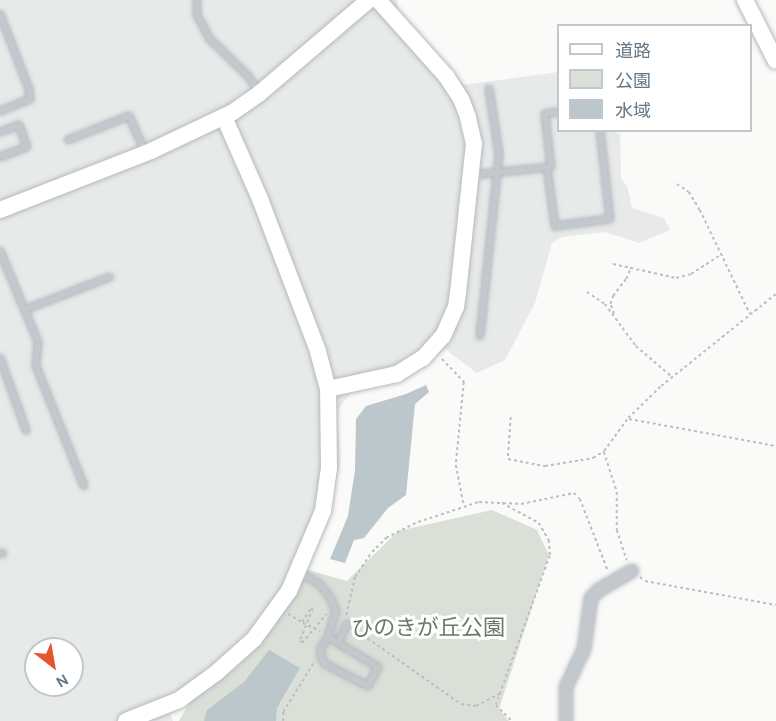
<!DOCTYPE html>
<html>
<head>
<meta charset="utf-8">
<style>
	body { margin:0 }
	#map { position:relative; width:776px; height:721px; overflow:hidden; background:#fafaf8; font-family:Karla,"Noto Sans JP",sans-serif }
	div>[style] { position:absolute }
	.built>* { inset:0; background:#e8e9e9 }
	.green>* { inset:0; background:#dadfd7 }
	.water>* { inset:0; background:#bbc7cb }
	.path>* { height:1.5px; margin-top:-0.75px; transform-origin:0; background:repeating-linear-gradient(90deg,#bbbfc2 0 3px,transparent 0 6px) }
	.roads { filter:drop-shadow(0 0 2px #b3babf) drop-shadow(0 0 2px #b3babf) }
	.lane>* { height:6px; margin:-3px; padding:0 3px; transform-origin:3px; border-radius:3px; background:#c3c8cc }
	.street>* { height:12px; margin:-6px; padding:0 6px; transform-origin:6px; border-radius:6px; background:#c3c8cc }
	.secondary>* { height:16px; margin:-8px; padding:0 8px; transform-origin:8px; border-radius:8px; background:#fff }
	span { translate:-50% -50%; white-space:nowrap; text-align:center; line-height:1.15; -webkit-text-stroke:6px #fff; paint-order:stroke }
	.park-label { font-size:22px; color:#687a64 }
	.legend { position:absolute; left:557px; top:24px; width:195px; height:108px; box-sizing:border-box; background:#fff; border:2px solid #c1c8cd; margin:0; padding:8px 10px; list-style:none; font-size:18px; color:#657683 }
	.legend li { display:flex; align-items:center; gap:12px; height:30px }
	.legend b { width:30px; border:2px solid #c1c8cd }
	.north { position:absolute; left:24px; top:637px; width:60px; height:60px; box-sizing:border-box; background:#fff; border:2px solid #c1c8cd; border-radius:50%; rotate:149deg; font-size:16px; font-weight:700; line-height:24px; text-align:center; color:#657683 }
	.north::after { content:''; display:block; margin:auto; width:21px; height:27px; background:#e4572e; clip-path:polygon(50% 0,100% 100%,50% 72%,0 100%) }
</style>
</head>
<body>
<div id="map">
	<div class="built">
		<div style="clip-path:polygon(evenodd,0 0,397px 0,398px 11px,462px 85px,558px 72px,558px 130px,614px 131px,620px 134px,621px 178px,628px 188px,632px 208px,664px 218px,670px 230px,639px 243px,605px 232px,562px 237px,552px 243px,535px 303px,505px 360px,477px 373px,445px 349px,418px 371px,400px 380px,352px 392px,337px 410px,340px 461px,328px 522px,292px 600px,272px 630px,236px 668px,170px 714px,173px 721px,0 721px,0 0,36px 649px,72px 649px,72px 685px,36px 685px,36px 649px)"></div>
	</div>
	<div class="green">
		<div style="clip-path:polygon(492px 510px,537px 530px,549px 555px,499px 709px,509px 721px,179px 721px,191px 700px,236px 668px,272px 630px,308px 570px,347px 581px,398px 531px)"></div>
	</div>
	<div class="water">
		<div style="clip-path:polygon(426px 385px,429px 392px,415px 404px,406px 495px,388px 508px,364px 538px,354px 540px,345px 563px,330px 559px,348px 516px,355px 470px,356px 419px,366px 406px,406px 394px)"></div>
		<div style="clip-path:polygon(269px 650px,300px 668px,277px 708px,276px 721px,204px 721px,207px 710px,244px 682px)"></div>
	</div>
	<div class="path">
		<div style="left:677px;top:184px;width:14px;rotate:34deg"></div>
		<div style="left:689px;top:192px;width:21px;rotate:59deg"></div>
		<div style="left:700px;top:210px;width:115px;rotate:64.3deg"></div>
		<div style="left:613px;top:264px;width:65px;rotate:12.5deg"></div>
		<div style="left:676px;top:278px;width:16px;rotate:-15deg"></div>
		<div style="left:691px;top:274px;width:33px;rotate:-33deg"></div>
		<div style="left:587px;top:292px;width:22px;rotate:34deg"></div>
		<div style="left:605px;top:304px;width:52px;rotate:53.6deg"></div>
		<div style="left:636px;top:346px;width:46px;rotate:40.6deg"></div>
		<div style="left:614px;top:314px;width:11px;rotate:-112deg"></div>
		<div style="left:610px;top:304px;width:9px;rotate:-69deg"></div>
		<div style="left:613px;top:296px;width:21px;rotate:-53deg"></div>
		<div style="left:626px;top:279px;width:13px;rotate:-67deg"></div>
		<div style="left:442px;top:359px;width:32px;rotate:46deg"></div>
		<div style="left:464px;top:382px;width:83px;rotate:95.5deg"></div>
		<div style="left:456px;top:465px;width:42px;rotate:79deg"></div>
		<div style="left:511px;top:417px;width:42px;rotate:94.1deg"></div>
		<div style="left:508px;top:459px;width:38px;rotate:11deg"></div>
		<div style="left:545px;top:466px;width:49px;rotate:-9.5deg"></div>
		<div style="left:593px;top:458px;width:13px;rotate:-32deg"></div>
		<div style="left:604px;top:451px;width:41px;rotate:-54deg"></div>
		<div style="left:628px;top:418px;width:46px;rotate:-44.1deg"></div>
		<div style="left:661px;top:386px;width:147px;rotate:-38.7deg"></div>
		<div style="left:629px;top:419px;width:149px;rotate:10.4deg"></div>
		<div style="left:604px;top:452px;width:42px;rotate:72deg"></div>
		<div style="left:617px;top:492px;width:38px;rotate:90deg"></div>
		<div style="left:617px;top:530px;width:32px;rotate:72deg"></div>
		<div style="left:502px;top:503px;width:42px;rotate:28.4deg"></div>
		<div style="left:539px;top:523px;width:20px;rotate:60deg"></div>
		<div style="left:549px;top:540px;width:16px;rotate:86deg"></div>
		<div style="left:550px;top:556px;width:158px;rotate:109.9deg"></div>
		<div style="left:496px;top:705px;width:23px;rotate:45deg"></div>
		<div style="left:640px;top:577px;width:6px;rotate:39deg"></div>
		<div style="left:645px;top:581px;width:133px;rotate:10.4deg"></div>
		<div style="left:288px;top:614px;width:16px;rotate:30deg"></div>
		<div style="left:302px;top:622px;width:17px;rotate:-57deg"></div>
		<div style="left:311px;top:608px;width:2px;rotate:27deg"></div>
		<div style="left:313px;top:609px;width:35px;rotate:112deg"></div>
		<div style="left:300px;top:641px;width:3px;rotate:45deg"></div>
		<div style="left:302px;top:643px;width:38px;rotate:-50deg"></div>
		<div style="left:346px;top:615px;width:39px;rotate:-77deg"></div>
		<div style="left:355px;top:577px;width:30px;rotate:-56deg"></div>
		<div style="left:372px;top:552px;width:20px;rotate:-45deg"></div>
		<div style="left:386px;top:538px;width:36px;rotate:-27deg"></div>
		<div style="left:418px;top:522px;width:64px;rotate:-18.2deg"></div>
		<div style="left:479px;top:502px;width:42px;rotate:2.7deg"></div>
		<div style="left:521px;top:504px;width:54px;rotate:-11.7deg"></div>
		<div style="left:574px;top:493px;width:8px;rotate:45deg"></div>
		<div style="left:580px;top:499px;width:77px;rotate:68.7deg"></div>
		<div style="left:303px;top:623px;width:19px;rotate:25deg"></div>
		<div style="left:353px;top:628px;width:132px;rotate:35.1deg"></div>
		<div style="left:461px;top:704px;width:15px;rotate:8deg"></div>
		<div style="left:476px;top:706px;width:27px;rotate:-27deg"></div>
		<div style="left:283px;top:721px;width:9px;rotate:-90deg"></div>
		<div style="left:283px;top:712px;width:59px;rotate:-58.2deg"></div>
	</div>
	<div class="roads">
		<div class="lane">
			<div style="left:197px;top:0;width:15px;rotate:90deg"></div>
			<div style="left:197px;top:15px;width:27px;rotate:62deg"></div>
			<div style="left:210px;top:39px;width:52px;rotate:44.2deg"></div>
			<div style="left:247px;top:75px;width:21px;rotate:53deg"></div>
			<div style="left:0;top:14px;width:80px;rotate:68.9deg"></div>
			<div style="left:29px;top:89px;width:10px;rotate:84deg"></div>
			<div style="left:30px;top:99px;width:32px;rotate:158deg"></div>
			<div style="left:0;top:132px;width:20px;rotate:-20deg"></div>
			<div style="left:19px;top:125px;width:23px;rotate:70deg"></div>
			<div style="left:27px;top:147px;width:29px;rotate:160deg"></div>
			<div style="left:68px;top:140px;width:66px;rotate:-21.5deg"></div>
			<div style="left:129px;top:116px;width:39px;rotate:66deg"></div>
			<div style="left:547px;top:167px;width:60px;rotate:82.3deg"></div>
			<div style="left:555px;top:226px;width:55px;rotate:-7.3deg"></div>
			<div style="left:610px;top:219px;width:90px;rotate:-96.4deg"></div>
			<div style="left:471px;top:175px;width:80px;rotate:-5.7deg"></div>
			<div style="left:551px;top:167px;width:53px;rotate:-96.5deg"></div>
			<div style="left:545px;top:114px;width:13px;rotate:-9deg"></div>
			<div style="left:0;top:251px;width:99px;rotate:67.3deg"></div>
			<div style="left:38px;top:342px;width:24px;rotate:95deg"></div>
			<div style="left:36px;top:366px;width:129px;rotate:68.2deg"></div>
			<div style="left:24px;top:310px;width:92px;rotate:-21deg"></div>
			<div style="left:480px;top:336px;width:183px;rotate:-84deg"></div>
			<div style="left:499px;top:154px;width:66px;rotate:-98.7deg"></div>
			<div style="left:0;top:358px;width:77px;rotate:70.1deg"></div>
			<div style="left:0;top:554px;width:3px;rotate:-18deg"></div>
			<div style="left:298px;top:572px;width:23px;rotate:29deg"></div>
			<div style="left:318px;top:583px;width:18px;rotate:49deg"></div>
			<div style="left:330px;top:597px;width:15px;rotate:67deg"></div>
			<div style="left:336px;top:611px;width:27px;rotate:107deg"></div>
			<div style="left:328px;top:637px;width:12px;rotate:31deg"></div>
			<div style="left:338px;top:643px;width:21px;rotate:-65deg"></div>
			<div style="left:328px;top:637px;width:13px;rotate:122deg"></div>
			<div style="left:321px;top:648px;width:9px;rotate:90deg"></div>
			<div style="left:321px;top:657px;width:8px;rotate:60deg"></div>
			<div style="left:325px;top:664px;width:48px;rotate:27.1deg"></div>
			<div style="left:368px;top:686px;width:21px;rotate:-62deg"></div>
			<div style="left:378px;top:667px;width:47px;rotate:-149deg"></div>
		</div>
		<div class="street">
			<div style="left:566px;top:721px;width:34px;rotate:-90deg"></div>
			<div style="left:566px;top:687px;width:42px;rotate:-64.7deg"></div>
			<div style="left:584px;top:649px;width:51px;rotate:-82.2deg"></div>
			<div style="left:591px;top:598px;width:11px;rotate:-45deg"></div>
			<div style="left:599px;top:590px;width:38px;rotate:-30deg"></div>
		</div>
		<div class="secondary">
			<div style="left:745px;top:0;width:68px;rotate:63.1deg"></div>
			<div style="left:0;top:210px;width:162px;rotate:-21.3deg"></div>
			<div style="left:151px;top:151px;width:91px;rotate:-25.4deg"></div>
			<div style="left:233px;top:112px;width:33px;rotate:-35deg"></div>
			<div style="left:260px;top:93px;width:143px;rotate:-40.5deg"></div>
			<div style="left:328px;top:389px;width:71px;rotate:-12.3deg"></div>
			<div style="left:397px;top:374px;width:31px;rotate:-32deg"></div>
			<div style="left:423px;top:358px;width:30px;rotate:-48deg"></div>
			<div style="left:443px;top:336px;width:32px;rotate:-66deg"></div>
			<div style="left:456px;top:307px;width:14px;rotate:-82deg"></div>
			<div style="left:458px;top:293px;width:150px;rotate:-83.9deg"></div>
			<div style="left:474px;top:144px;width:28px;rotate:-103deg"></div>
			<div style="left:468px;top:117px;width:19px;rotate:-111deg"></div>
			<div style="left:461px;top:99px;width:27px;rotate:-123deg"></div>
			<div style="left:446px;top:76px;width:102px;rotate:-131.8deg"></div>
			<div style="left:126px;top:721px;width:57px;rotate:-21.6deg"></div>
			<div style="left:179px;top:700px;width:46px;rotate:-36.1deg"></div>
			<div style="left:216px;top:673px;width:51px;rotate:-41.8deg"></div>
			<div style="left:254px;top:639px;width:59px;rotate:-53.9deg"></div>
			<div style="left:289px;top:591px;width:87px;rotate:-67deg"></div>
			<div style="left:323px;top:511px;width:43px;rotate:-82.1deg"></div>
			<div style="left:329px;top:468px;width:79px;rotate:-90.7deg"></div>
			<div style="left:328px;top:389px;width:39px;rotate:-105deg"></div>
			<div style="left:318px;top:351px;width:163px;rotate:-110.9deg"></div>
			<div style="left:260px;top:199px;width:90px;rotate:-113.7deg"></div>
		</div>
	</div>
	<div class="park-label">
		<span style="left:428px;top:629px">ひのきが丘公園</span>
	</div>
	<ul class="legend">
	<li><b style="height:8px;background:#fff"></b>道路</li>
	<li><b style="height:16px;background:#dadfd7"></b>公園</li>
	<li><b style="height:16px;background:#bbc7cb"></b>水域</li>
	</ul>
	<div class="north">N</div>
</div>
</body>
</html>
